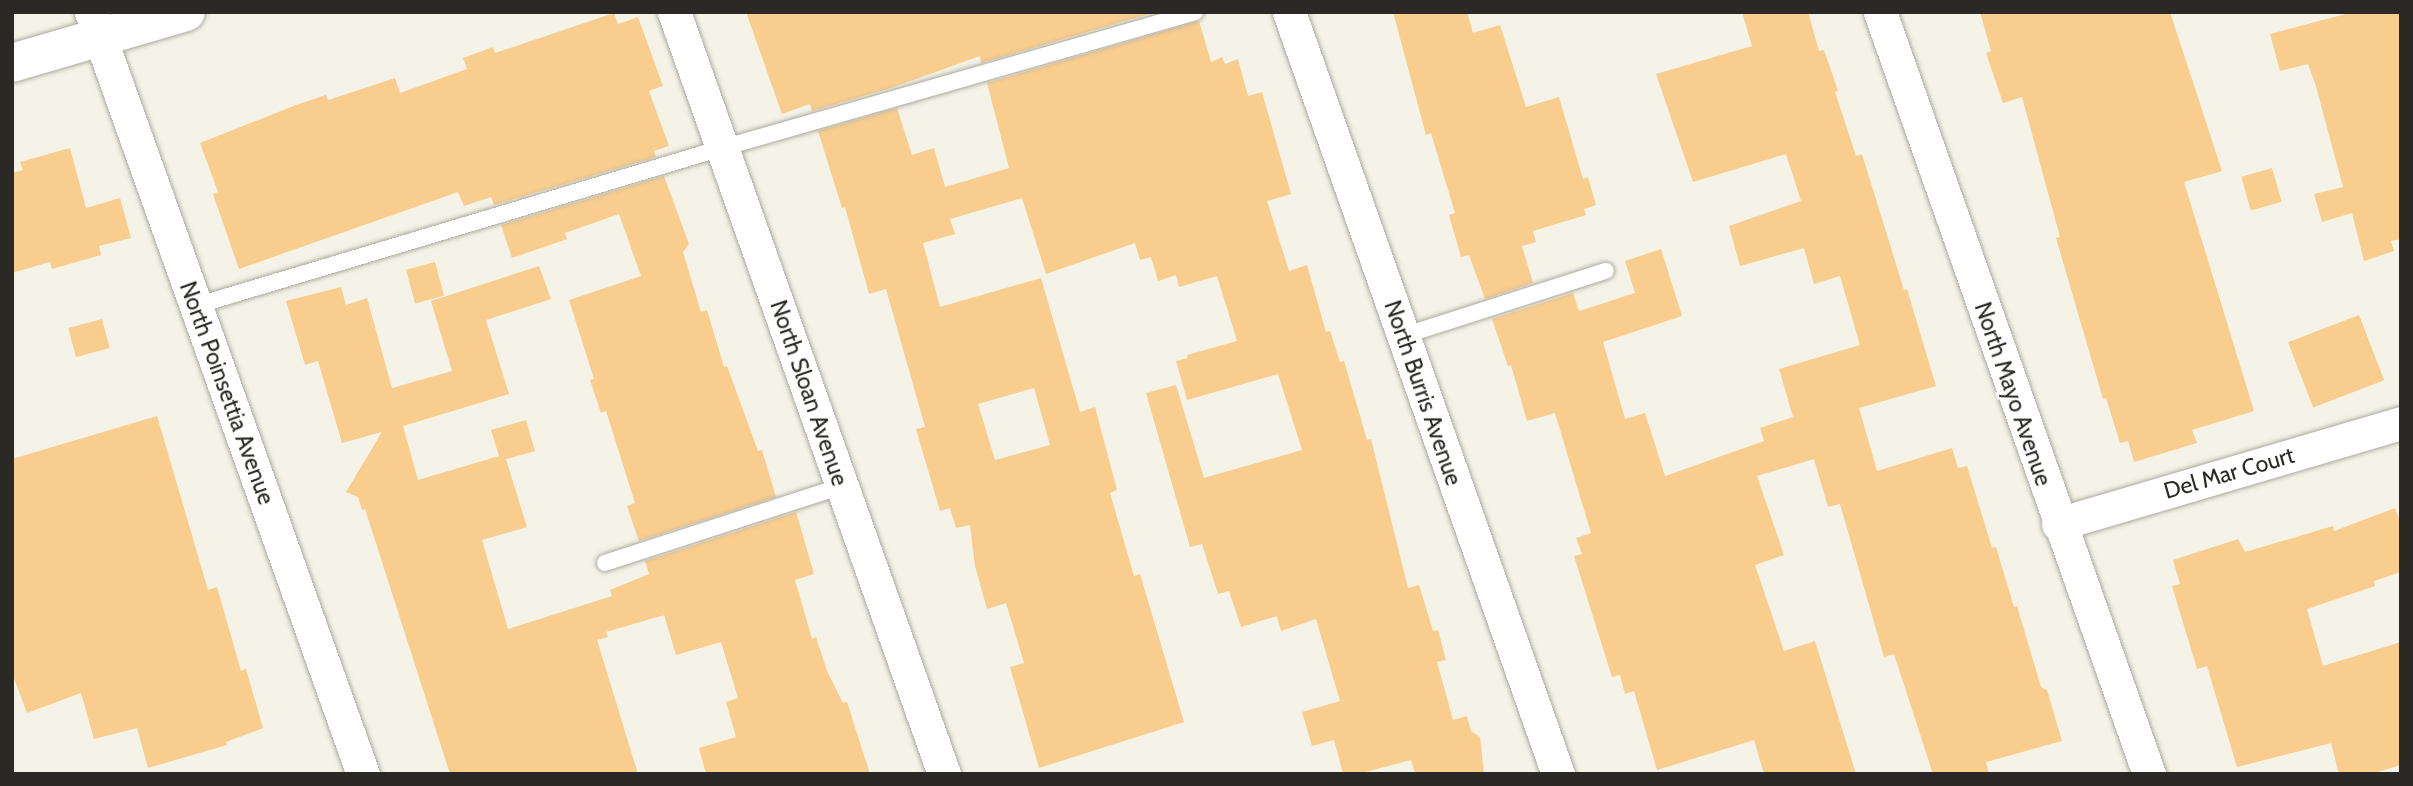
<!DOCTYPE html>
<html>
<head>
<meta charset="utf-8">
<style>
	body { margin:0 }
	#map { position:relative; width:2413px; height:786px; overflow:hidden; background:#f5f3e8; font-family:Cabin,sans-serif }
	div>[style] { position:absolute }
	.building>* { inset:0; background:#f8cd8e; transform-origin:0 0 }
	.roads { filter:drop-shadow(0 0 2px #aca99f) drop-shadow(0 0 2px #aca99f) }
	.service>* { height:16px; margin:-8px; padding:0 8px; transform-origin:8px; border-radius:8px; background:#fff }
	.minor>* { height:33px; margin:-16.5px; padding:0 16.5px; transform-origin:16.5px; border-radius:16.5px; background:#fff }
	.secondary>* { height:38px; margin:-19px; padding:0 19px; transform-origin:19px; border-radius:19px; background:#fff }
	span { translate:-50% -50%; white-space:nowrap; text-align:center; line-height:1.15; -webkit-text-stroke:5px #fff; paint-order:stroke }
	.street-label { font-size:23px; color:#2a2925 }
	.frame { position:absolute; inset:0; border:14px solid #2a2925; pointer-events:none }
</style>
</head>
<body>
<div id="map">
	<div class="building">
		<div style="clip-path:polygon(746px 12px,1156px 12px,981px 63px,980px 56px,891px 88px,812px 111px,810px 104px,782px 114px)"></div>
		<div style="clip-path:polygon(1393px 12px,1467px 12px,1473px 33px,1500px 25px,1526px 107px,1559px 97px,1583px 179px,1588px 177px,1596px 205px,1584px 209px,1586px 215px,1533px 231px,1536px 242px,1522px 246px,1533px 283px,1485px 299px,1469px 255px,1461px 257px,1449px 215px,1455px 213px,1431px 133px,1426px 135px)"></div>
		<div style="clip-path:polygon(1742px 12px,1808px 12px,1819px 51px,1824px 50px,1838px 91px,1835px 92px,1856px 156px,1862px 154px,1904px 290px,1907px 289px,1926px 353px,1936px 386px,1859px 408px,1877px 471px,1952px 448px,1958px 468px,1967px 466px,1992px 548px,1996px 547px,2014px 607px,2017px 606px,2041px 687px,2047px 690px,2062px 741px,1986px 762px,1989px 774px,1933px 774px,1894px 654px,1884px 657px,1840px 504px,1828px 507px,1814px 459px,1757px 476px,1784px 555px,1755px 565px,1784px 651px,1815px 641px,1856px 774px,1764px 774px,1754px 740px,1657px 770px,1634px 691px,1625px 694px,1620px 675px,1612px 677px,1574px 556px,1582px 554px,1576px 538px,1591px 533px,1555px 413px,1527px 421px,1511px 365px,1508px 366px,1492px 319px,1573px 293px,1579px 311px,1635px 293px,1625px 261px,1661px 249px,1682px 316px,1603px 342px,1625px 419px,1645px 413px,1665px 476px,1764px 441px,1760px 428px,1793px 417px,1779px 369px,1860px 345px,1840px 276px,1814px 284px,1804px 248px,1740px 266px,1729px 226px,1801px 201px,1786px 154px,1693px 182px,1656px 74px,1752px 46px)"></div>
		<div style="clip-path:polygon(1980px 12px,2170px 12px,2222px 171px,2184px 182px,2254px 411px,2192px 430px,2197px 443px,2134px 462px,2128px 441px,2120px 443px,2106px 398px,2103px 399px,2056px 238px,2060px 237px,2022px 97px,2003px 103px,1986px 53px,1991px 51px)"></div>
		<div style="clip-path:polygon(2353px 12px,2401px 12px,2401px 239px,2391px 241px,2394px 251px,2364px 261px,2352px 213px,2322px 222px,2314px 194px,2343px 187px,2315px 83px,2308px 64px,2280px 71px,2270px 34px)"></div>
		<div style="clip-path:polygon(614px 13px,618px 24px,638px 17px,663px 86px,649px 91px,669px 146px,654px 151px,656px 157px,494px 205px,491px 197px,464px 206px,458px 192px,239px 269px,213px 194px,218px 192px,200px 143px,296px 105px,326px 95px,328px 100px,395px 78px,400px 93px,467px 69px,463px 58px,493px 47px,495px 53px)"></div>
		<div style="clip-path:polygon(evenodd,1199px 21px,1211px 62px,1222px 57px,1225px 64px,1238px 59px,1248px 96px,1262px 92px,1291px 194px,1267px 201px,1289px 271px,1307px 265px,1326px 332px,1330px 331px,1340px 362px,1344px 361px,1367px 440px,1371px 439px,1408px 588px,1419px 585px,1433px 631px,1438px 630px,1446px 660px,1437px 662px,1453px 720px,1467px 716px,1471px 731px,1480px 737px,1484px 774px,1415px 774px,1411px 760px,1358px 774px,1343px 774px,1334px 740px,1312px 746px,1302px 712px,1340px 701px,1316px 619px,1281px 631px,1277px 616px,1241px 627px,1229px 591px,1218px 594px,1202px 544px,1190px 547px,1146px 393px,1176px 385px,1204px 478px,1302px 450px,1278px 374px,1187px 400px,1176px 361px,1188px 358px,1187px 355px,1237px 341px,1217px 276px,1179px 287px,1176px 275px,1158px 281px,1151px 257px,1140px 260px,1135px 243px,1046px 274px,1022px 198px,950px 219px,955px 234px,923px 243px,940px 307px,1041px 278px,1080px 412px,1095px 407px,1117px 490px,1110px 493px,1134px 576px,1140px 574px,1184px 722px,1039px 768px,1010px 667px,1024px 663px,1006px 603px,987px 609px,975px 566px,970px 525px,956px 528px,950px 508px,940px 511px,916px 429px,925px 427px,886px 289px,869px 294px,845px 207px,842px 208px,818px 131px,897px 108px,912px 155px,934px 148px,945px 187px,1009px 168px,987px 83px,1199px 21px,1034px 388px,1050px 445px,995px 460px,978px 404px,1034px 388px)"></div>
		<div style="clip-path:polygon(70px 148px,86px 208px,120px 198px,131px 238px,99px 246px,101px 255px,52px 269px,50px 262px,12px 273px,12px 173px,23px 170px,20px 162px)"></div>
		<div style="left:2272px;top:168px;width:35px;height:32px;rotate:74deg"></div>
		<div style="clip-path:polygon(664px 176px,689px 244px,683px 252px,701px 312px,707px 310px,724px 367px,727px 366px,758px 451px,762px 450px,776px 497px,639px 541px,627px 506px,635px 503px,606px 411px,601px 413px,590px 380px,594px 379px,569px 300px,641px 276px,619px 214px,565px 233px,567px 239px,512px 258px,501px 225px)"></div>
		<div style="left:435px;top:262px;width:35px;height:30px;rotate:75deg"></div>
		<div style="clip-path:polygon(539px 266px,551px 299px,486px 320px,509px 394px,403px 426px,418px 480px,499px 456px,491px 430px,526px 420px,535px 451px,506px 459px,527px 527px,482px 540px,508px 629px,612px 596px,610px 590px,649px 574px,645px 561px,796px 512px,814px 574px,795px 580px,812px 639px,816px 637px,827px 671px,843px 703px,847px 702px,870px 774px,706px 774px,699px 748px,736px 737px,726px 702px,738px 698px,721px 642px,676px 655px,664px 615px,606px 632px,608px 637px,597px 640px,638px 774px,450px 774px,365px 509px,362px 510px,358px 497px,346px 492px,382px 432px,342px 443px,318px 361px,305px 365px,286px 301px,341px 287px,346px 305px,367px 298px,392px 388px,452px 371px,431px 301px)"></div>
		<div style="left:2359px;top:315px;width:70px;height:76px;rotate:69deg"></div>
		<div style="left:102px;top:319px;width:30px;height:35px;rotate:75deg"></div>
		<div style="clip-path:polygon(157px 416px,208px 590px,217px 587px,241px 671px,246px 669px,263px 728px,226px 742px,227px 745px,148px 768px,137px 728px,94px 739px,81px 693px,27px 713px,12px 673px,12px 459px)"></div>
		<div style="clip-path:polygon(2395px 508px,2401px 524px,2401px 572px,2374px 581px,2375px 586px,2307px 609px,2323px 666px,2401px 642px,2401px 765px,2371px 774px,2339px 774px,2331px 743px,2237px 767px,2207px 666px,2197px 669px,2172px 586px,2180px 584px,2173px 560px,2238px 539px,2245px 552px,2333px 526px,2334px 531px)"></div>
	</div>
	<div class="roads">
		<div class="service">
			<div style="left:195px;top:306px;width:550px;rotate:-16.69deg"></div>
			<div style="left:722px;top:148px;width:492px;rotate:-16deg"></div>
			<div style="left:1403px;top:336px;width:213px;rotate:-17.8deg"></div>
			<div style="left:605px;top:563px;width:249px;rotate:-18deg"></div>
		</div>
		<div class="minor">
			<div style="left:91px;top:12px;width:809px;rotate:70.36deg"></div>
			<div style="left:674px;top:12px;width:808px;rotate:70.49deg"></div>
			<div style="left:1289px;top:12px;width:808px;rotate:70.56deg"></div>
			<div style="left:1880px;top:12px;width:808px;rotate:70.56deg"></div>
			<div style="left:2058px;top:524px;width:358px;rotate:-16.4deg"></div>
		</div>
		<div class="secondary">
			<div style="left:12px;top:63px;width:181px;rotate:-16.3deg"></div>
		</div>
	</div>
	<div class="street-label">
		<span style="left:227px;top:393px;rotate:70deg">North Poinsettia Avenue</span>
		<span style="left:809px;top:393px;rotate:71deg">North Sloan Avenue</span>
		<span style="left:1423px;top:393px;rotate:71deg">North Burris Avenue</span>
		<span style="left:2013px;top:394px;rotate:71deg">North Mayo Avenue</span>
		<span style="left:2229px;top:473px;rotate:-16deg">Del Mar Court</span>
	</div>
	<div class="frame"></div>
</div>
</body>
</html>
